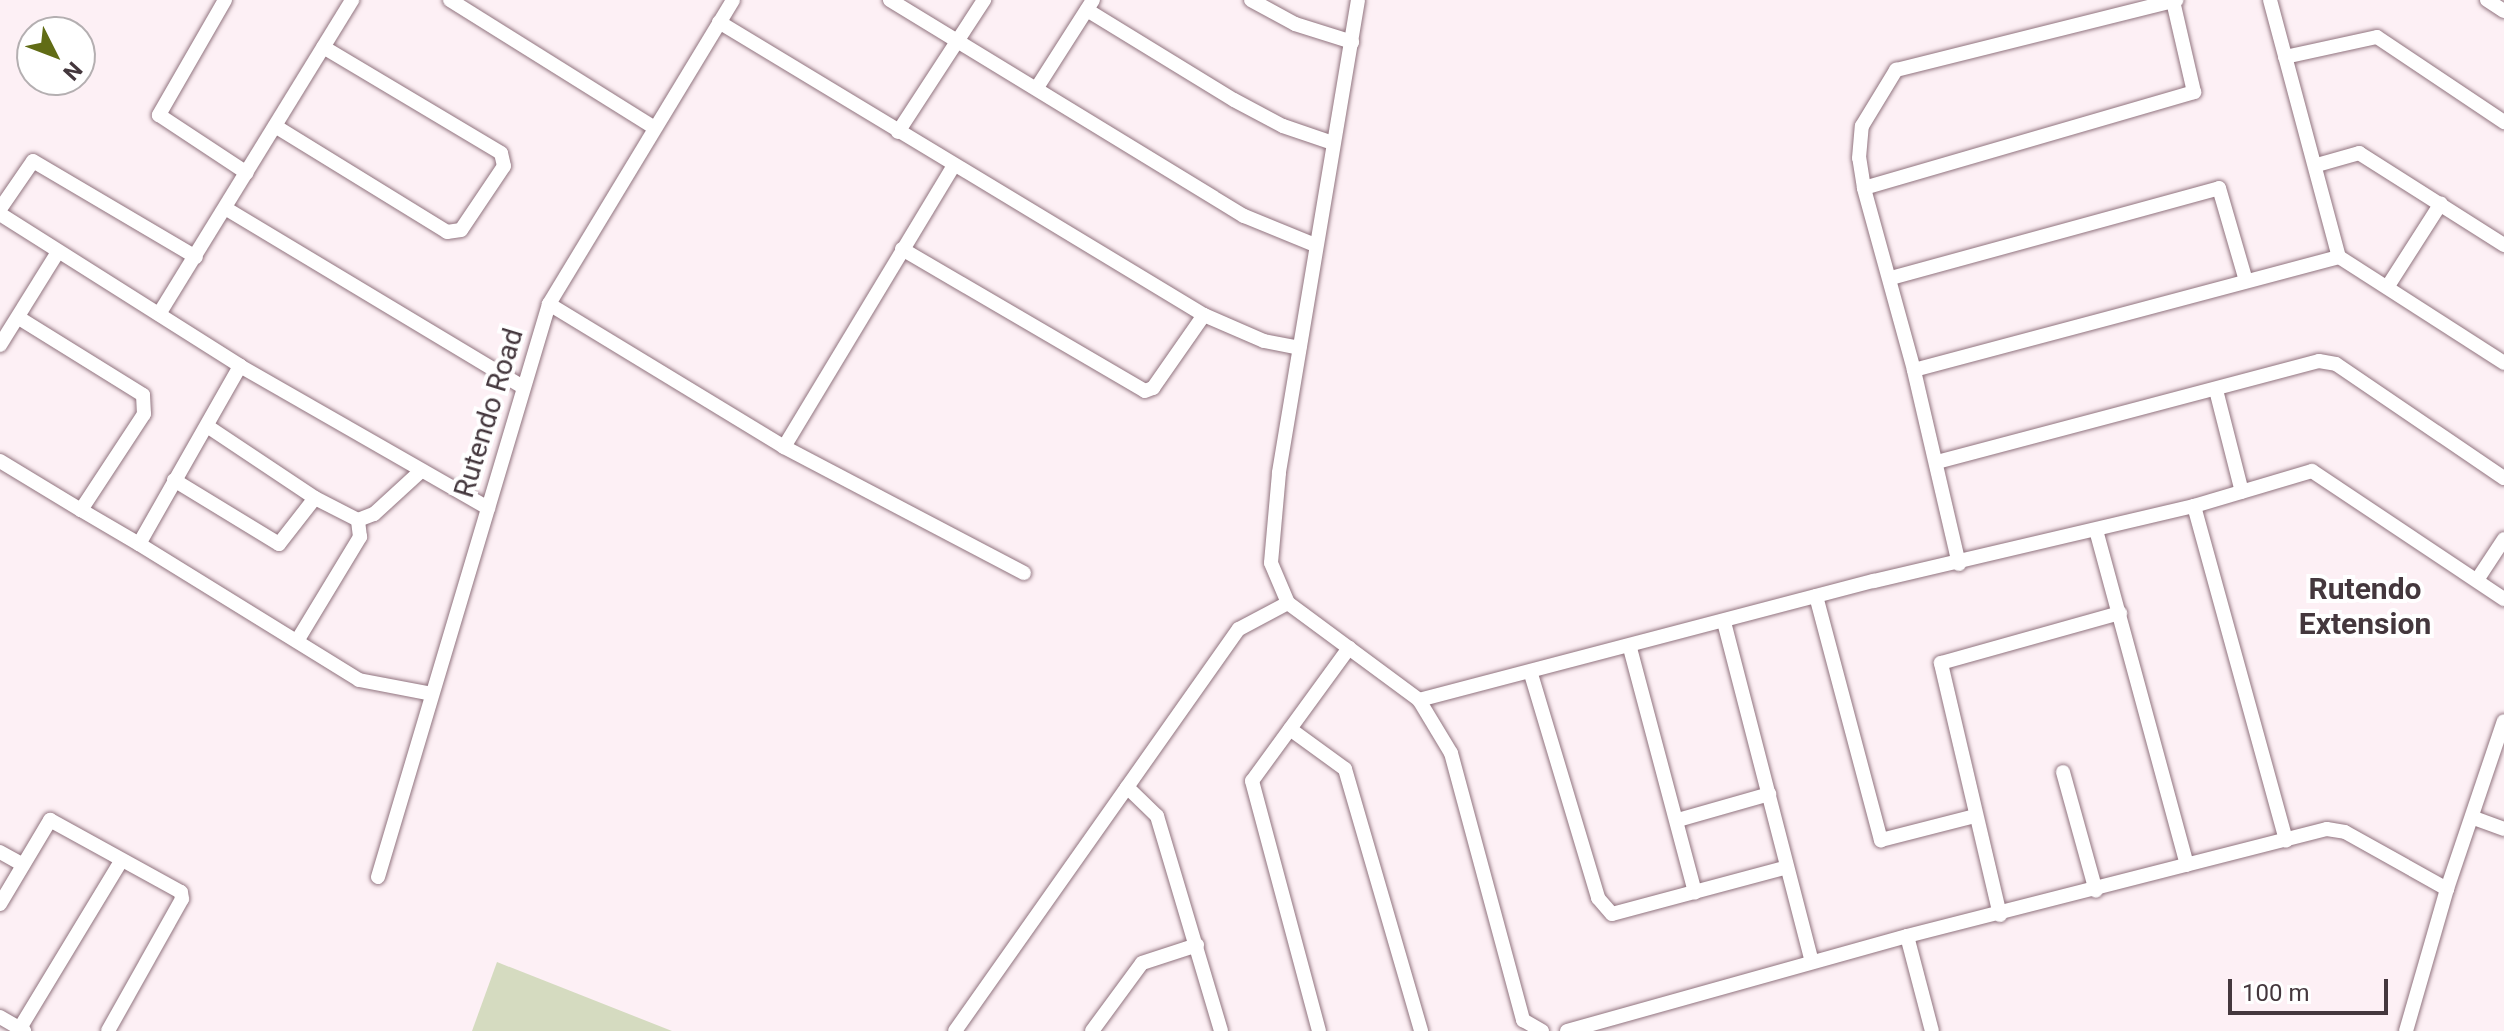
<!DOCTYPE html>
<html>
<head>
<meta charset="utf-8">
<style>
	body { margin:0 }
	#map { position:relative; width:2504px; height:1031px; overflow:hidden; background:#fdf0f5; font-family:Roboto,sans-serif }
	div>[style] { position:absolute }
	.green>* { inset:0; background:#d5dbc0 }
	.roads { filter:drop-shadow(0 0 2px #91747f) drop-shadow(0 0 2px #91747f) }
	.minor>* { height:14px; margin:-7px; padding:0 7px; transform-origin:7px; border-radius:7px; background:#fff }
	span { translate:-50% -50%; white-space:nowrap; text-align:center; line-height:1.15; -webkit-text-stroke:8px #fff; paint-order:stroke }
	.street-label { font-size:28px; color:#44373d }
	.neighbourhood-label { font-size:30px; color:#44373d; font-weight:700 }
	.north { position:absolute; left:16px; top:16px; width:80px; height:80px; box-sizing:border-box; background:#fff; border:2px solid #b4afb1; border-radius:50%; rotate:132deg; font-size:22px; font-weight:700; line-height:32px; text-align:center; color:#44373d }
	.north::after { content:''; display:block; margin:auto; width:28px; height:36px; background:#616c15; clip-path:polygon(50% 0,100% 100%,50% 72%,0 100%) }
	.scale { position:absolute; left:2228px; top:979px; width:160px; height:36px; box-sizing:border-box; border:4px solid #44373d; border-top:0; padding-left:10px; font-size:24px; line-height:28px; white-space:nowrap; color:#44373d; -webkit-text-stroke:6px #fff; paint-order:stroke }
</style>
</head>
<body>
<div id="map">
	<div class="green">
		<div style="clip-path:polygon(497px 962px,672px 1031px,472px 1031px)"></div>
	</div>
	<div class="roads">
		<div class="minor">
			<div style="left:225px;top:0;width:133px;rotate:119.9deg"></div>
			<div style="left:159px;top:115px;width:105px;rotate:33.4deg"></div>
			<div style="left:450px;top:0;width:239px;rotate:32deg"></div>
			<div style="left:890px;top:0;width:415px;rotate:31.4deg"></div>
			<div style="left:1244px;top:216px;width:77px;rotate:22.2deg"></div>
			<div style="left:1251px;top:0;width:50px;rotate:28.6deg"></div>
			<div style="left:1295px;top:24px;width:60px;rotate:17.5deg"></div>
			<div style="left:1358px;top:0;width:480px;rotate:99.5deg"></div>
			<div style="left:1279px;top:473px;width:90px;rotate:95.1deg"></div>
			<div style="left:1271px;top:563px;width:43px;rotate:67deg"></div>
			<div style="left:1288px;top:603px;width:163px;rotate:36.5deg"></div>
			<div style="left:1419px;top:700px;width:62px;rotate:58.9deg"></div>
			<div style="left:1451px;top:753px;width:277px;rotate:74.9deg"></div>
			<div style="left:1523px;top:1020px;width:22px;rotate:30deg"></div>
			<div style="left:2270px;top:0;width:266px;rotate:75deg"></div>
			<div style="left:2487px;top:0;width:20px;rotate:33deg"></div>
			<div style="left:1087px;top:10px;width:172px;rotate:31.5deg"></div>
			<div style="left:1234px;top:100px;width:55px;rotate:28deg"></div>
			<div style="left:1283px;top:126px;width:53px;rotate:18.8deg"></div>
			<div style="left:719px;top:22px;width:567px;rotate:31.14deg"></div>
			<div style="left:1204px;top:315px;width:65px;rotate:23.4deg"></div>
			<div style="left:1264px;top:341px;width:36px;rotate:11deg"></div>
			<div style="left:2285px;top:57px;width:94px;rotate:-12.3deg"></div>
			<div style="left:2377px;top:37px;width:153px;rotate:33.8deg"></div>
			<div style="left:1038px;top:86px;width:102px;rotate:-57.4deg"></div>
			<div style="left:275px;top:126px;width:202px;rotate:31.6deg"></div>
			<div style="left:447px;top:232px;width:14px;rotate:-8deg"></div>
			<div style="left:461px;top:230px;width:77px;rotate:-56.1deg"></div>
			<div style="left:504px;top:166px;width:13px;rotate:-103deg"></div>
			<div style="left:501px;top:153px;width:207px;rotate:-149.2deg"></div>
			<div style="left:898px;top:132px;width:158px;rotate:-56.9deg"></div>
			<div style="left:2317px;top:165px;width:44px;rotate:-15.9deg"></div>
			<div style="left:2359px;top:153px;width:172px;rotate:32.4deg"></div>
			<div style="left:1864px;top:188px;width:344px;rotate:-16.2deg"></div>
			<div style="left:2194px;top:92px;width:93px;rotate:-103deg"></div>
			<div style="left:225px;top:208px;width:348px;rotate:31deg"></div>
			<div style="left:0;top:209px;width:58px;rotate:-55.5deg"></div>
			<div style="left:33px;top:161px;width:189px;rotate:30.5deg"></div>
			<div style="left:0;top:214px;width:284px;rotate:32.3deg"></div>
			<div style="left:240px;top:366px;width:286px;rotate:29.8deg"></div>
			<div style="left:902px;top:249px;width:281px;rotate:30.3deg"></div>
			<div style="left:1145px;top:391px;width:9px;rotate:-21deg"></div>
			<div style="left:1153px;top:388px;width:89px;rotate:-55.1deg"></div>
			<div style="left:1891px;top:278px;width:340px;rotate:-15.3deg"></div>
			<div style="left:2219px;top:188px;width:97px;rotate:73.8deg"></div>
			<div style="left:2388px;top:286px;width:98px;rotate:-57.4deg"></div>
			<div style="left:549px;top:304px;width:275px;rotate:31.3deg"></div>
			<div style="left:784px;top:447px;width:271px;rotate:27.7deg"></div>
			<div style="left:159px;top:314px;width:369px;rotate:-58.4deg"></div>
			<div style="left:19px;top:318px;width:146px;rotate:31.8deg"></div>
			<div style="left:143px;top:395px;width:19px;rotate:87deg"></div>
			<div style="left:144px;top:414px;width:115px;rotate:123.3deg"></div>
			<div style="left:81px;top:510px;width:67px;rotate:30.4deg"></div>
			<div style="left:139px;top:544px;width:205px;rotate:-60.4deg"></div>
			<div style="left:0;top:345px;width:110px;rotate:-58.1deg"></div>
			<div style="left:1914px;top:370px;width:440px;rotate:-14.9deg"></div>
			<div style="left:2339px;top:257px;width:196px;rotate:32.7deg"></div>
			<div style="left:2216px;top:390px;width:105px;rotate:75.7deg"></div>
			<div style="left:207px;top:426px;width:130px;rotate:33.7deg"></div>
			<div style="left:784px;top:447px;width:327px;rotate:-58.9deg"></div>
			<div style="left:0;top:461px;width:95px;rotate:31.2deg"></div>
			<div style="left:1937px;top:462px;width:395px;rotate:-14.8deg"></div>
			<div style="left:2319px;top:361px;width:17px;rotate:10deg"></div>
			<div style="left:2336px;top:364px;width:203px;rotate:34.2deg"></div>
			<div style="left:174px;top:480px;width:123px;rotate:31.4deg"></div>
			<div style="left:279px;top:544px;width:58px;rotate:-52deg"></div>
			<div style="left:315px;top:498px;width:48px;rotate:27.1deg"></div>
			<div style="left:358px;top:520px;width:17px;rotate:-21deg"></div>
			<div style="left:374px;top:514px;width:64px;rotate:-42.5deg"></div>
			<div style="left:2194px;top:506px;width:347px;rotate:74.6deg"></div>
			<div style="left:2096px;top:530px;width:347px;rotate:74.8deg"></div>
			<div style="left:139px;top:544px;width:259px;rotate:31.7deg"></div>
			<div style="left:359px;top:680px;width:74px;rotate:10.9deg"></div>
			<div style="left:1959px;top:564px;width:199px;rotate:-103.1deg"></div>
			<div style="left:1914px;top:370px;width:189px;rotate:-105.4deg"></div>
			<div style="left:1864px;top:188px;width:30px;rotate:-99deg"></div>
			<div style="left:1859px;top:158px;width:32px;rotate:-85deg"></div>
			<div style="left:1862px;top:126px;width:66px;rotate:-58.7deg"></div>
			<div style="left:1896px;top:70px;width:289px;rotate:-14deg"></div>
			<div style="left:2477px;top:580px;width:49px;rotate:-56.6deg"></div>
			<div style="left:1816px;top:596px;width:253px;rotate:75.1deg"></div>
			<div style="left:1881px;top:840px;width:97px;rotate:-14.3deg"></div>
			<div style="left:1724px;top:622px;width:351px;rotate:75.5deg"></div>
			<div style="left:297px;top:641px;width:122px;rotate:-58.8deg"></div>
			<div style="left:360px;top:537px;width:17px;rotate:-97deg"></div>
			<div style="left:1630px;top:648px;width:253px;rotate:75.1deg"></div>
			<div style="left:1531px;top:674px;width:234px;rotate:73.3deg"></div>
			<div style="left:1598px;top:898px;width:21px;rotate:49deg"></div>
			<div style="left:1612px;top:914px;width:181px;rotate:-15deg"></div>
			<div style="left:1419px;top:700px;width:470px;rotate:-14.7deg"></div>
			<div style="left:1874px;top:581px;width:329px;rotate:-13.2deg"></div>
			<div style="left:2194px;top:506px;width:123px;rotate:-16.5deg"></div>
			<div style="left:2312px;top:471px;width:231px;rotate:33.7deg"></div>
			<div style="left:1290px;top:729px;width:68px;rotate:36deg"></div>
			<div style="left:1345px;top:769px;width:273px;rotate:73.8deg"></div>
			<div style="left:2063px;top:772px;width:123px;rotate:74.5deg"></div>
			<div style="left:1127px;top:787px;width:42px;rotate:44deg"></div>
			<div style="left:1157px;top:816px;width:224px;rotate:73.4deg"></div>
			<div style="left:2474px;top:818px;width:32px;rotate:20deg"></div>
			<div style="left:1678px;top:820px;width:95px;rotate:-15.9deg"></div>
			<div style="left:0;top:852px;width:26px;rotate:29deg"></div>
			<div style="left:378px;top:877px;width:598px;rotate:-73.38deg"></div>
			<div style="left:549px;top:304px;width:355px;rotate:-58.8deg"></div>
			<div style="left:0;top:904px;width:98px;rotate:-59.2deg"></div>
			<div style="left:50px;top:820px;width:149px;rotate:28.8deg"></div>
			<div style="left:181px;top:892px;width:7px;rotate:82deg"></div>
			<div style="left:182px;top:899px;width:151px;rotate:119.3deg"></div>
			<div style="left:2000px;top:915px;width:259px;rotate:-103.2deg"></div>
			<div style="left:1941px;top:663px;width:186px;rotate:-15.6deg"></div>
			<div style="left:1907px;top:936px;width:98px;rotate:75.3deg"></div>
			<div style="left:0;top:1017px;width:28px;rotate:30deg"></div>
			<div style="left:20px;top:1028px;width:195px;rotate:-58.8deg"></div>
			<div style="left:955px;top:1031px;width:492px;rotate:-54.8deg"></div>
			<div style="left:1239px;top:629px;width:55px;rotate:-28deg"></div>
			<div style="left:1092px;top:1031px;width:84px;rotate:-53.7deg"></div>
			<div style="left:1142px;top:963px;width:58px;rotate:-18.1deg"></div>
			<div style="left:1319px;top:1031px;width:259px;rotate:-105deg"></div>
			<div style="left:1252px;top:781px;width:165px;rotate:-53.9deg"></div>
			<div style="left:1567px;top:1031px;width:353px;rotate:-15.6deg"></div>
			<div style="left:1907px;top:936px;width:433px;rotate:-14.3deg"></div>
			<div style="left:2327px;top:829px;width:18px;rotate:9deg"></div>
			<div style="left:2345px;top:832px;width:117px;rotate:29.2deg"></div>
			<div style="left:2406px;top:1031px;width:148px;rotate:-73.9deg"></div>
			<div style="left:2447px;top:889px;width:177px;rotate:-71.3deg"></div>
		</div>
	</div>
	<div class="street-label">
		<span style="left:489px;top:413px;rotate:-73deg">Rutendo Road</span>
	</div>
	<div class="neighbourhood-label">
		<span style="left:2365px;top:606px">Rutendo<br>Extension</span>
	</div>
	<div class="north">N</div>
	<div class="scale">100 m</div>
</div>
</body>
</html>
